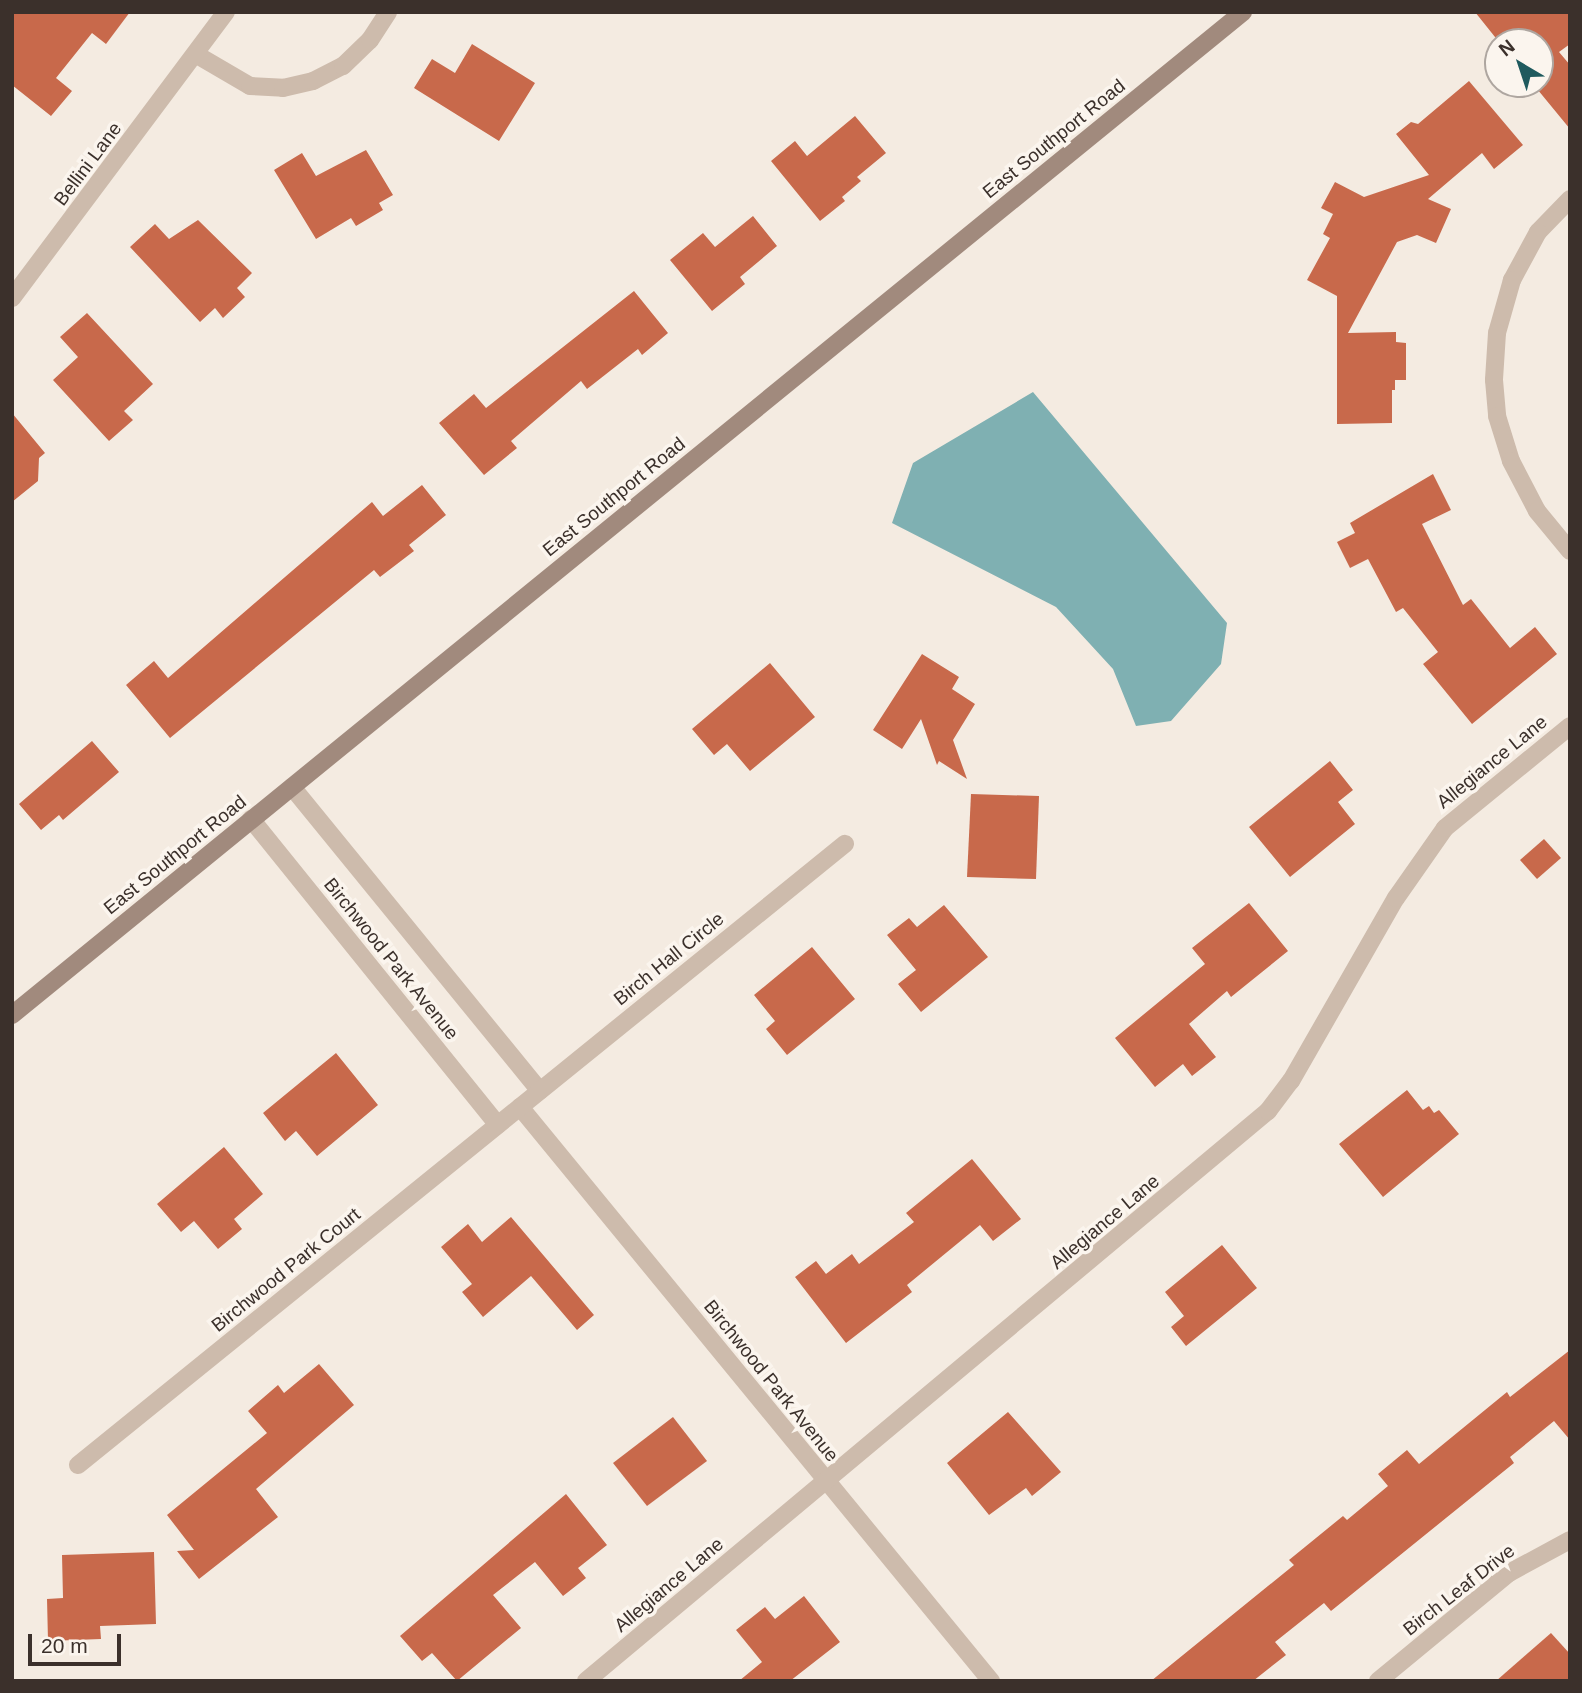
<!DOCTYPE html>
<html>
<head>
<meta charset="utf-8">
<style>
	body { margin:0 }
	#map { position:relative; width:1582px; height:1693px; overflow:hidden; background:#f4ebe1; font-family:Helvetica,sans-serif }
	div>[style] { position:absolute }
	.water>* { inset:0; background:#7fb0b2 }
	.building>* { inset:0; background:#c8694b }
	.street>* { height:18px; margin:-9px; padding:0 9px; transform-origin:9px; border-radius:9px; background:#cdbbac }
	.secondary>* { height:18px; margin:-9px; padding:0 9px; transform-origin:9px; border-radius:9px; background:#a18a7d }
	span { translate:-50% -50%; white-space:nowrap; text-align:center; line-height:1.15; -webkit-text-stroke:7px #fbf5ee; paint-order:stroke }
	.street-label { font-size:19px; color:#3b302b }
	.frame { position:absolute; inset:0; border:14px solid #3b302b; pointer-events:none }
	.north { position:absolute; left:1484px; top:28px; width:70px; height:70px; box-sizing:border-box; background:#fbf5ee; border:2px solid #aea6a0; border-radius:50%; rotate:321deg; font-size:19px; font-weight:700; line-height:28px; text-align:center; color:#3b302b }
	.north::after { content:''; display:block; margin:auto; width:24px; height:32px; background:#1f5a5e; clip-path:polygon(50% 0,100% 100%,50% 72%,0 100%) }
	.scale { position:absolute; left:28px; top:1634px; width:93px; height:32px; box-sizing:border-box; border:4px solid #3b302b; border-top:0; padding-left:9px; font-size:21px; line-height:24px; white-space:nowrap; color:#3b302b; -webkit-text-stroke:5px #fbf5ee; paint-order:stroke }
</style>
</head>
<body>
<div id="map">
	<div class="water">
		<div style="clip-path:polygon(1033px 392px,1227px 623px,1221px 664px,1171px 721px,1136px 726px,1113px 669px,1056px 607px,892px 523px,913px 463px)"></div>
	</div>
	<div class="building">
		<div style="clip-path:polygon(12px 12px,130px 12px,106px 44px,92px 33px,56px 78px,72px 91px,51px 116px,12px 85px)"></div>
		<div style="clip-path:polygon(1475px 12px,1570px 12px,1570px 44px,1559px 52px,1570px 65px,1570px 129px,1533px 84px,1540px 84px,1540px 42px,1499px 42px)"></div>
		<div style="clip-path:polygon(472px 44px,535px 83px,499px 141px,414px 88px,432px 59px,455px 73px)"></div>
		<div style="clip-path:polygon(1469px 81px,1523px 145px,1494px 169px,1482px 153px,1428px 199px,1451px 209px,1436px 243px,1417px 235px,1397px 242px,1348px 333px,1396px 332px,1396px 342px,1406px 343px,1406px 380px,1395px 380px,1395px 390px,1392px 390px,1392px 423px,1337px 424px,1337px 296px,1307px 280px,1330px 238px,1323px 234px,1333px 214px,1321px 208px,1335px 182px,1364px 197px,1429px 175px,1396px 134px,1411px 122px,1418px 124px)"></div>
		<div style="clip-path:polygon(855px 116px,886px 153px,857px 177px,861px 181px,842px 197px,845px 201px,820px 221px,771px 161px,795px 141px,807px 156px)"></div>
		<div style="clip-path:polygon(366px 150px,393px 195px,379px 203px,383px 210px,356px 226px,351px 218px,316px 239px,274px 170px,302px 153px,316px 176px)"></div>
		<div style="clip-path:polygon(753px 216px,777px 246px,740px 277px,745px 284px,712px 311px,670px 260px,703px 233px,715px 247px)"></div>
		<div style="clip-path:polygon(198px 220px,252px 273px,237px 288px,245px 297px,223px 318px,215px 308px,200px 322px,130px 247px,155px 224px,169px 239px)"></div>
		<div style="clip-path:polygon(634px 291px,668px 333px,642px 355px,638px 349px,587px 389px,581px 381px,511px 441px,517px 448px,484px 475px,439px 423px,474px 394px,486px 408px)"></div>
		<div style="clip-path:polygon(87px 313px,153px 384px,124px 411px,133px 420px,109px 441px,53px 380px,78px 357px,60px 337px)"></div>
		<div style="clip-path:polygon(12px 413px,45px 453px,39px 458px,38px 481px,12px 502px)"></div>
		<div style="clip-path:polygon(1433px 474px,1451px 510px,1422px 524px,1463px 605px,1471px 599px,1510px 648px,1535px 627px,1557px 654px,1472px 724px,1423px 664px,1438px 652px,1403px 608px,1396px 612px,1368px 559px,1350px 568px,1337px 542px,1355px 533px,1350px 523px)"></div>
		<div style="clip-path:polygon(422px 485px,446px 515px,409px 545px,414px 551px,380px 577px,374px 570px,170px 738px,126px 685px,154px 661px,168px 678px,372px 502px,383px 516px)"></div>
		<div style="clip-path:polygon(922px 654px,959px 677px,952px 689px,975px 704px,953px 740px,967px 779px,939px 761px,937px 765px,921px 719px,902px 749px,873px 730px)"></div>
		<div style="clip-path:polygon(770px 663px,815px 717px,750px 771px,727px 744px,714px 755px,692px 729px)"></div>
		<div style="clip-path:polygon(92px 741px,119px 772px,63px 820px,59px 815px,41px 830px,19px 804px)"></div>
		<div style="clip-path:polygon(1330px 761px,1353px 790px,1338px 802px,1355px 824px,1290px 877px,1249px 827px)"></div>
		<div style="clip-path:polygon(971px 794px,1039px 796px,1036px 879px,967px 877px)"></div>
		<div style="clip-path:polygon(1544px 839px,1561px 858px,1537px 879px,1520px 860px)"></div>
		<div style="clip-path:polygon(1249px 903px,1288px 951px,1231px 997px,1227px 991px,1189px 1024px,1216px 1057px,1192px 1076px,1183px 1064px,1155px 1087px,1115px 1038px,1205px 964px,1192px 948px)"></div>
		<div style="clip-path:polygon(944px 905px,988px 957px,921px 1012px,898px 984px,916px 970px,887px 935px,909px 918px,917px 927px)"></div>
		<div style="clip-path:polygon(812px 947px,855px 999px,787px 1055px,766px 1029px,775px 1021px,754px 995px)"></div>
		<div style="clip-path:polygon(336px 1053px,378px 1105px,317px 1156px,296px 1131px,285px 1141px,263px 1113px)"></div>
		<div style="clip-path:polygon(1407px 1090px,1423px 1110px,1429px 1106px,1434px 1113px,1439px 1110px,1459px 1134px,1383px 1197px,1339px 1144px)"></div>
		<div style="clip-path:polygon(224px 1147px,263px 1194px,234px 1219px,242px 1229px,218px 1249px,194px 1221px,181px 1232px,157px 1204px)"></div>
		<div style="clip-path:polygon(972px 1159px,1021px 1219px,993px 1241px,980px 1225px,907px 1285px,912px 1292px,846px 1343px,795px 1277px,816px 1261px,826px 1274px,852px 1254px,859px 1264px,914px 1222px,906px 1213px)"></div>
		<div style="clip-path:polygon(511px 1217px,594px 1315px,577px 1330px,531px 1276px,483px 1317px,462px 1292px,472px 1284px,441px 1247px,468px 1224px,482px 1242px)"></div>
		<div style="clip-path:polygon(1222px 1245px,1257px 1288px,1186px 1346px,1171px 1327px,1184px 1316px,1165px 1292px)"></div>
		<div style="clip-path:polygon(1570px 1350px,1570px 1440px,1554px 1421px,1510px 1457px,1514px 1463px,1331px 1611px,1324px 1603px,1275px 1642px,1286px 1655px,1253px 1681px,1151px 1681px,1294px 1565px,1289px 1560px,1343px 1516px,1347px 1520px,1388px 1486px,1378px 1474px,1407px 1450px,1419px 1464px,1507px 1392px,1510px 1397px)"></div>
		<div style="clip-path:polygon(319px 1364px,354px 1405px,256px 1489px,278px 1517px,199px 1579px,177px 1551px,194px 1550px,167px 1515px,267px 1433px,248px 1411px,278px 1385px,284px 1393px)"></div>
		<div style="clip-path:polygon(1008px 1412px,1061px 1472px,1032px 1496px,1026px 1488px,989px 1515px,947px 1463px)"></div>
		<div style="clip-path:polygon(673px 1417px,707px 1461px,647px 1506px,613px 1463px)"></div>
		<div style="clip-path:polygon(566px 1494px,607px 1545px,578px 1568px,586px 1578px,563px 1596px,535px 1562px,493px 1595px,521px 1628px,457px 1681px,432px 1653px,422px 1661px,400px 1636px)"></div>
		<div style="clip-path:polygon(154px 1552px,156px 1624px,100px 1626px,101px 1639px,48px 1641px,47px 1599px,63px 1598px,62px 1555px)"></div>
		<div style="clip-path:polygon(804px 1596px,840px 1642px,790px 1681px,739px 1681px,762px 1662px,736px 1630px,765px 1607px,775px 1619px)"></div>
		<div style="clip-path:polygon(1551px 1633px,1570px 1654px,1570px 1681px,1496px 1681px)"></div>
	</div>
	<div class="street">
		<div style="left:197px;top:55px;width:61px;rotate:30.3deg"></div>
		<div style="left:250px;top:86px;width:33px;rotate:3deg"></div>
		<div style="left:283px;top:88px;width:31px;rotate:-13deg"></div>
		<div style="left:313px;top:81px;width:34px;rotate:-27deg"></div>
		<div style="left:343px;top:66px;width:37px;rotate:-44deg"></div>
		<div style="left:370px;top:40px;width:33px;rotate:-57deg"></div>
		<div style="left:1570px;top:199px;width:46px;rotate:134.1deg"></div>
		<div style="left:1538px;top:232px;width:55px;rotate:118.4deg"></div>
		<div style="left:1512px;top:280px;width:55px;rotate:105.8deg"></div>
		<div style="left:1497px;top:333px;width:47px;rotate:93.7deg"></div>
		<div style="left:1494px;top:380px;width:36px;rotate:85deg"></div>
		<div style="left:1497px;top:416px;width:47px;rotate:72.7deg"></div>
		<div style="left:1511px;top:461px;width:56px;rotate:62.5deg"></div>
		<div style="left:1537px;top:511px;width:52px;rotate:50.5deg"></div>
		<div style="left:12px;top:298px;width:357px;rotate:-53.2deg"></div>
		<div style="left:292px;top:787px;width:392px;rotate:50.8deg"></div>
		<div style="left:251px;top:819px;width:393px;rotate:51.1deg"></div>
		<div style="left:520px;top:1107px;width:743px;rotate:50.63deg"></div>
		<div style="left:78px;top:1465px;width:987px;rotate:-39deg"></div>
		<div style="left:586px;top:1681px;width:889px;rotate:-39.89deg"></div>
		<div style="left:1268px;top:1111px;width:38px;rotate:-53deg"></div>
		<div style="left:1291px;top:1081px;width:211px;rotate:-60.2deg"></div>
		<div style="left:1396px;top:898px;width:85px;rotate:-55deg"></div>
		<div style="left:1445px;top:828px;width:161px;rotate:-39.2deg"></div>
		<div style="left:1378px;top:1681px;width:170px;rotate:-39.5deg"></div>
		<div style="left:1509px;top:1573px;width:69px;rotate:-28.4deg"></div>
	</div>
	<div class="secondary">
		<div style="left:12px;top:1015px;width:1588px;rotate:-39.17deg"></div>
	</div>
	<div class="street-label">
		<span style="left:1054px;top:139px;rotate:-39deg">East Southport Road</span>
		<span style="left:88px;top:164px;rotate:-53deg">Bellini Lane</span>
		<span style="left:614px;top:497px;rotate:-39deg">East Southport Road</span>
		<span style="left:1492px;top:762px;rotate:-39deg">Allegiance Lane</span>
		<span style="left:175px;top:855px;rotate:-39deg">East Southport Road</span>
		<span style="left:391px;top:959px;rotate:51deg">Birchwood Park Avenue</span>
		<span style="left:669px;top:959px;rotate:-39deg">Birch Hall Circle</span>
		<span style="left:1105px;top:1222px;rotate:-40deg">Allegiance Lane</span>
		<span style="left:286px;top:1270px;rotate:-39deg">Birchwood Park Court</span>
		<span style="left:771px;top:1381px;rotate:51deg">Birchwood Park Avenue</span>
		<span style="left:669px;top:1585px;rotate:-40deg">Allegiance Lane</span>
		<span style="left:1459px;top:1590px;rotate:-38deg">Birch Leaf Drive</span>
	</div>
	<div class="frame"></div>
	<div class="north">N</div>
	<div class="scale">20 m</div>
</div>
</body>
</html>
